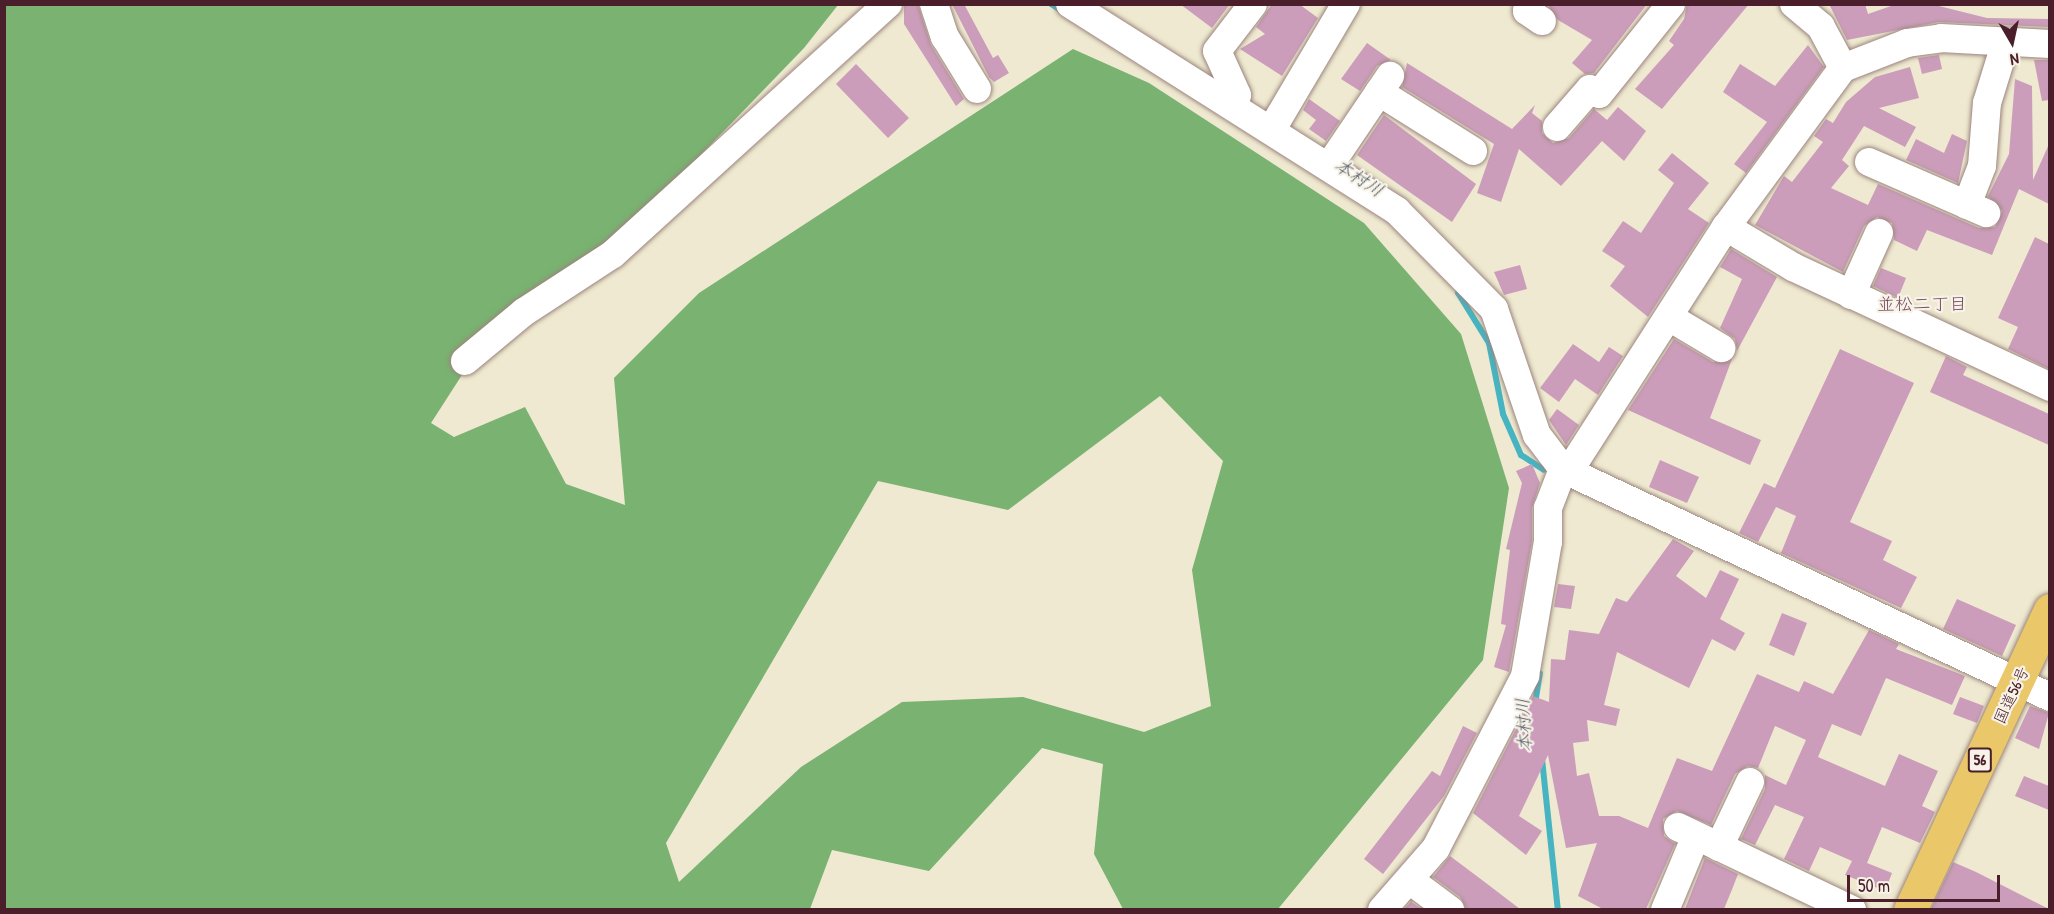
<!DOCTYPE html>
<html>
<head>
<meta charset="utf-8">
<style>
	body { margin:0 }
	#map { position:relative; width:2054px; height:914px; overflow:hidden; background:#eee9d0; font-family:"Patrick Hand","Klee One",sans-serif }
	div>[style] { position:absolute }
	.forest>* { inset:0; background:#79b271 }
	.stream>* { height:6px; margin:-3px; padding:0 3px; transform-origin:3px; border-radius:3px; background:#46b4c1 }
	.building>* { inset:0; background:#cb9dba }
	.roads { filter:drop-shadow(0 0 2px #9c847e) drop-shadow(0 0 2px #9c847e) }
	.minor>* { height:28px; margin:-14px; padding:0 14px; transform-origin:14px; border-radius:14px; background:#fff }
	.highway>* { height:33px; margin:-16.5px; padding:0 16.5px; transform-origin:16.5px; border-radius:16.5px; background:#eac769 }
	span { translate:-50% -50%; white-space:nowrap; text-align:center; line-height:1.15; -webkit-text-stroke:4.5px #f7f3e8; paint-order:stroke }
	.shield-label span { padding:2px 4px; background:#f7f3e8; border:2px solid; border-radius:4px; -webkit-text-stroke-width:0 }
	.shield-label { font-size:15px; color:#4a1f2b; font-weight:700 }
	.street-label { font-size:16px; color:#4a1f2b }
	.water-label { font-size:18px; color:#495360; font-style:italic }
	.neighbourhood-label { font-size:18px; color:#774b5d }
	.frame { position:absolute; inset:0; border:6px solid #4a1f2b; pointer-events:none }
	.north { position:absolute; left:1982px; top:12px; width:60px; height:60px; -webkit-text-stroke:4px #f7f3e8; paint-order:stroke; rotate:171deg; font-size:16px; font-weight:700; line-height:24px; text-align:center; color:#4a1f2b }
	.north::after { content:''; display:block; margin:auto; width:21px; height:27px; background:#4a1f2b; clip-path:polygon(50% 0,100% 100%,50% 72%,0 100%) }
	.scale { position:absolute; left:1847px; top:875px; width:153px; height:27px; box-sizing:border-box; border:3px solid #4a1f2b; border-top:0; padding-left:8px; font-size:18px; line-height:21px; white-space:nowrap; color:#4a1f2b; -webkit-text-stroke:4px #f7f3e8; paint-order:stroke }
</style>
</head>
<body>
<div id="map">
	<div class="forest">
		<div style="clip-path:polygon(evenodd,5px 5px,838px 5px,804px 48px,661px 196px,480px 347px,431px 423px,454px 437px,525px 407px,566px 484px,625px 505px,614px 378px,699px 293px,1073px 49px,1149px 83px,1364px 223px,1461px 334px,1509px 488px,1483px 660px,1278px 909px,1123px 909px,1094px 854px,1103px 764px,1042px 748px,929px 871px,832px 850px,810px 909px,5px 910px,5px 5px,1160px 396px,1223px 461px,1192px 570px,1211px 706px,1144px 732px,1023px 697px,902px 702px,801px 767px,679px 882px,666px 843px,878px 481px,1008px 510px,1160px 396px)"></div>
	</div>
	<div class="stream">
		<div style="left:1051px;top:4px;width:15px;rotate:32deg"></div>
		<div style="left:1458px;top:293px;width:59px;rotate:58.2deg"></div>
		<div style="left:1489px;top:343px;width:72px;rotate:78.8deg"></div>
		<div style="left:1503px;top:414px;width:45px;rotate:66.3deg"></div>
		<div style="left:1521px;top:455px;width:27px;rotate:33deg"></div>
		<div style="left:1535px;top:704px;width:31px;rotate:-81deg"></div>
		<div style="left:1542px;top:759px;width:152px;rotate:84deg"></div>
	</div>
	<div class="building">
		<div style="clip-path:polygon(904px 4px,918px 4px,931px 45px,964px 99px,956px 106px,904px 24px)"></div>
		<div style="clip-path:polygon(952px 4px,964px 4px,993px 58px,998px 55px,1009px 73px,994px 82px,989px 77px)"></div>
		<div style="clip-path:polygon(1180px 4px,1230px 4px,1212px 28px)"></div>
		<div style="clip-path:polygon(1272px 4px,1299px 4px,1318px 18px,1282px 76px,1240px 49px,1265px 34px,1256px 27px)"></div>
		<div style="clip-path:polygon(1547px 4px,1647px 4px,1594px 73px,1585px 74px,1572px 63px,1592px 40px,1558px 20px)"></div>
		<div style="clip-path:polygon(1687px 4px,1749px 4px,1662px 109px,1635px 89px,1674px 45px,1669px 41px,1684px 19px)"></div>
		<div style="clip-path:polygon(1829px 4px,1865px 4px,1868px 14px,1894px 5px,1935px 5px,1987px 18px,2049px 19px,2049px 27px,1939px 22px,1847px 40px)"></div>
		<div style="clip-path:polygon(1367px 43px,1391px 60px,1377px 66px,1360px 91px,1341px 79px)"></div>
		<div style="clip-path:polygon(1808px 45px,1824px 67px,1746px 173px,1734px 164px,1767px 122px,1723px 92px,1740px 64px,1775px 86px)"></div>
		<div style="clip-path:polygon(1939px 55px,1942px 69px,1922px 74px,1918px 58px)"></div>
		<div style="clip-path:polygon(2034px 60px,2049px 60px,2049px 100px,2042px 101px)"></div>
		<div style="clip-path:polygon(1407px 63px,1512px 129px,1535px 105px,1532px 113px,1542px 121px,1542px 133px,1553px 143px,1569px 138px,1594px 109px,1607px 120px,1618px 107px,1646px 131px,1624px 161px,1602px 141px,1561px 186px,1519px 149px,1501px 202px,1477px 193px,1494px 144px,1402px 87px)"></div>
		<div style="clip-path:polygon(856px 64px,909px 118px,888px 138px,836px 84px)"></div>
		<div style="clip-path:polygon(1910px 67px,1919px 98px,1879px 108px,1916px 127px,1905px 147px,1864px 126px,1842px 160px,1849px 166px,1831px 188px,1868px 205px,1878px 184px,1979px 228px,1995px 227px,2002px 211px,1988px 196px,2009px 154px,2015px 79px,2032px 86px,2033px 180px,2049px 144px,2049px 204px,2019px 189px,1992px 255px,1927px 230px,1917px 251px,1894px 240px,1892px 223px,1877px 217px,1864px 226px,1843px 272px,1755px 225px,1784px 176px,1792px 182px,1823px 142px,1814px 136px,1826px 119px,1833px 123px,1846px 102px,1875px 77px)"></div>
		<div style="clip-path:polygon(1309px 99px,1340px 121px,1326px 141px,1309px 129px,1316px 120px,1303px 110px)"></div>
		<div style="clip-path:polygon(1384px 115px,1476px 184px,1452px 222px,1357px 155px)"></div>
		<div style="clip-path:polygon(1952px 134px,1967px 141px,1958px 183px,1906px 160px,1916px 139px,1944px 153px)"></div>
		<div style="clip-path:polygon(1672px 153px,1709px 183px,1688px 209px,1709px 223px,1648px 317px,1610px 286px,1625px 266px,1602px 251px,1623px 221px,1641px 233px,1674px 183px,1658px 170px)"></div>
		<div style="clip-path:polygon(2035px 237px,2049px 244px,2049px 369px,2008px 349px,2018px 327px,1998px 318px)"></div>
		<div style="clip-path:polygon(1731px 249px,1777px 277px,1737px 351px,1735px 339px,1720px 328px,1742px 279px,1720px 267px)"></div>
		<div style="clip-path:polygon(1520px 265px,1527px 289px,1504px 295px,1494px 272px)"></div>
		<div style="clip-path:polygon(1881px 268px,1906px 278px,1898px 298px,1873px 286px)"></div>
		<div style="clip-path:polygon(1674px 339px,1713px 362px,1732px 359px,1710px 418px,1761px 440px,1750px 465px,1628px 410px)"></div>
		<div style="clip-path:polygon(1573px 344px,1599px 362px,1609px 347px,1623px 356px,1598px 395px,1575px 379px,1559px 402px,1540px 388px)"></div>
		<div style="clip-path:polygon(1840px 349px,1914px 383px,1850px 522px,1892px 541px,1883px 560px,1917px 577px,1901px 608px,1781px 553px,1796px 516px,1776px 507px,1758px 542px,1739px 533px,1764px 483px,1775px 488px)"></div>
		<div style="clip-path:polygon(1946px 356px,1967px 367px,1963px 375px,2049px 414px,2049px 445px,1930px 392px)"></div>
		<div style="clip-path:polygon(1557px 409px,1579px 425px,1566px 445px,1549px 420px)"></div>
		<div style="clip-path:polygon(1660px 460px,1699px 477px,1687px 503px,1649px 487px)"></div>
		<div style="clip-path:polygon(1532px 464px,1540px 483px,1532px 508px,1532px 541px,1509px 672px,1494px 667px,1506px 625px,1501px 624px,1510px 550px,1506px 549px,1522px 483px,1516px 471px)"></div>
		<div style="clip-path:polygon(1673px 539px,1694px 551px,1676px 576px,1706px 598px,1720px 570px,1739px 579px,1720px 619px,1745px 633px,1735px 651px,1712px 639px,1689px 688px,1617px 652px,1604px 705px,1620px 709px,1616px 726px,1587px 720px,1589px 741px,1573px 743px,1577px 776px,1589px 773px,1599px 816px,1619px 816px,1648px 828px,1677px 758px,1712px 771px,1757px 674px,1799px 692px,1804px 681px,1833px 694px,1869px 630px,1899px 644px,1896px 649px,1965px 676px,1952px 705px,1886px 678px,1861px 736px,1832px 724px,1818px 757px,1885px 786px,1899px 754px,1938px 771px,1922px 806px,1935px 812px,1920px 843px,1882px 827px,1867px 863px,1892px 873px,1885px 891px,1845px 875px,1852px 861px,1820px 847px,1809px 871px,1784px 859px,1804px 817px,1775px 805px,1755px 845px,1741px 839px,1765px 789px,1765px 775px,1786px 785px,1806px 740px,1775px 726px,1758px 768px,1748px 766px,1735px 774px,1711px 825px,1677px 811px,1663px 819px,1664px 836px,1675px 844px,1646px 909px,1603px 909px,1578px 896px,1597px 843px,1566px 848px,1548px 755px,1519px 816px,1542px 831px,1526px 855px,1473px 813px,1533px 696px,1549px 702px,1551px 659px,1565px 660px,1569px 630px,1599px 634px,1616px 598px,1627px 602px)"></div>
		<div style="clip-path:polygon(1558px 584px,1575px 586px,1571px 609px,1554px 607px)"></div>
		<div style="clip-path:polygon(1957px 599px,2016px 625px,2002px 656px,1943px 629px)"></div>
		<div style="clip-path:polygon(1782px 613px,1807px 623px,1794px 656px,1769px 645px)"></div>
		<div style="clip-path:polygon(1960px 697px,1984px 706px,1977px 723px,1953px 714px)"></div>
		<div style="clip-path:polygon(2030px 706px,2049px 713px,2039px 749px,2015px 738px)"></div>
		<div style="clip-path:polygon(1463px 726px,1477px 733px,1444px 796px,1383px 874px,1364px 859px,1432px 771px,1440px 776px)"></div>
		<div style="clip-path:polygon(2024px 776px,2049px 786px,2049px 810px,2015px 796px)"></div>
		<div style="clip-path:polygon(1450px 856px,1482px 880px,1520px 909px,1466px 909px,1460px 897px,1433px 877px)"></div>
		<div style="clip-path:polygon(1705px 858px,1738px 874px,1733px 887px,1724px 909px,1685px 909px)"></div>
		<div style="clip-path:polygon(1953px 862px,1976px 872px,2049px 909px,1931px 909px)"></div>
		<div style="clip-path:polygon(1411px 902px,1422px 909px,1404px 909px)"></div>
	</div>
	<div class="roads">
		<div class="minor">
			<div style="left:934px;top:4px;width:35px;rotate:72deg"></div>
			<div style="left:945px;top:37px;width:61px;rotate:58.4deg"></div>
			<div style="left:1070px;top:4px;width:387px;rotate:32.3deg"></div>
			<div style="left:1397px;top:211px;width:138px;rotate:45.3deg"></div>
			<div style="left:1494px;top:309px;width:133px;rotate:71.2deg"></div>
			<div style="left:1537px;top:435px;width:43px;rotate:52.6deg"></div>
			<div style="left:1531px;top:4px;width:8px;rotate:120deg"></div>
			<div style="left:1527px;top:11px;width:18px;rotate:34deg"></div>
			<div style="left:1794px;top:4px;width:35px;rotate:40deg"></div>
			<div style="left:1821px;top:27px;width:47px;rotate:61.8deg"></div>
			<div style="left:1379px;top:92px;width:111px;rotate:32.1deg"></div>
			<div style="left:1232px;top:104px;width:10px;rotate:-61deg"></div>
			<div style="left:1237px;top:95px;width:48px;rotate:-114.4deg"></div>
			<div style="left:1217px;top:51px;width:59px;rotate:-52.5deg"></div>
			<div style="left:1557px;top:127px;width:50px;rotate:-49deg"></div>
			<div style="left:1590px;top:89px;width:10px;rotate:29deg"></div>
			<div style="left:1599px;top:94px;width:115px;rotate:-51.3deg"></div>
			<div style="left:1272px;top:129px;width:145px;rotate:-59.4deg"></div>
			<div style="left:1869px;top:162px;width:128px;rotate:23.6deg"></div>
			<div style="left:1329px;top:166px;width:109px;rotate:-55.9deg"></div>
			<div style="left:1967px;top:205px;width:42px;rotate:-69deg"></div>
			<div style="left:1982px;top:166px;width:63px;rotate:-85.5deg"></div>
			<div style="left:1987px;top:103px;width:61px;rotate:-72.8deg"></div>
			<div style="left:1726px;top:227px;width:78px;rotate:30.8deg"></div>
			<div style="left:1793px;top:267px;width:284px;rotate:25deg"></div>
			<div style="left:1851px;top:295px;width:68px;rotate:-65.7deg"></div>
			<div style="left:1669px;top:317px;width:61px;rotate:30.8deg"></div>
			<div style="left:465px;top:361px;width:77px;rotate:-39.7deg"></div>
			<div style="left:524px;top:312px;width:106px;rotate:-33.1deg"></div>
			<div style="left:613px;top:254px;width:372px;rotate:-42.3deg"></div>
			<div style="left:1571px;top:468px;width:287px;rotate:-57.3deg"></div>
			<div style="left:1726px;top:227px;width:197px;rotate:-53.7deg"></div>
			<div style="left:1843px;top:68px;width:69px;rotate:-21.3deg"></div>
			<div style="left:1907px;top:43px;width:34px;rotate:-8deg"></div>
			<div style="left:1941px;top:38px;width:109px;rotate:3.2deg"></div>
			<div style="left:1563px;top:469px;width:538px;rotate:25.09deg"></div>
			<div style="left:1678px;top:827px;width:193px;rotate:25.5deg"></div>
			<div style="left:1719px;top:847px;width:72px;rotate:-64.5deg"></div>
			<div style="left:1411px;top:881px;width:49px;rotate:36.6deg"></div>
			<div style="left:1382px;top:910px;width:82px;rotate:-48.9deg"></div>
			<div style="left:1436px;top:848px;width:194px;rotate:-62.6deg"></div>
			<div style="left:1525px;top:676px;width:136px;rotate:-80.3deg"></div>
			<div style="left:1548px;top:542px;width:34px;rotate:-90deg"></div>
			<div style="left:1548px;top:508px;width:42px;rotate:-69deg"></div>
			<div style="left:1665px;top:910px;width:80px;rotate:-67.3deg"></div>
		</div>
		<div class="highway">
			<div style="left:1910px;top:910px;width:331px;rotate:-65deg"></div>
		</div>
	</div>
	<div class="shield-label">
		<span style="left:1980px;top:760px">56</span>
	</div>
	<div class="street-label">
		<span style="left:2011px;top:695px;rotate:-65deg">国道56号</span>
	</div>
	<div class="water-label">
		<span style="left:1359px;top:178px;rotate:33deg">本村川</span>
		<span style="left:1524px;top:725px;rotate:-93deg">本村川</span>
	</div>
	<div class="neighbourhood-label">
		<span style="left:1922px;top:304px">並松二丁目</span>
	</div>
	<div class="frame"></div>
	<div class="north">N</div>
	<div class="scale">50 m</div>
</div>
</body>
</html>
